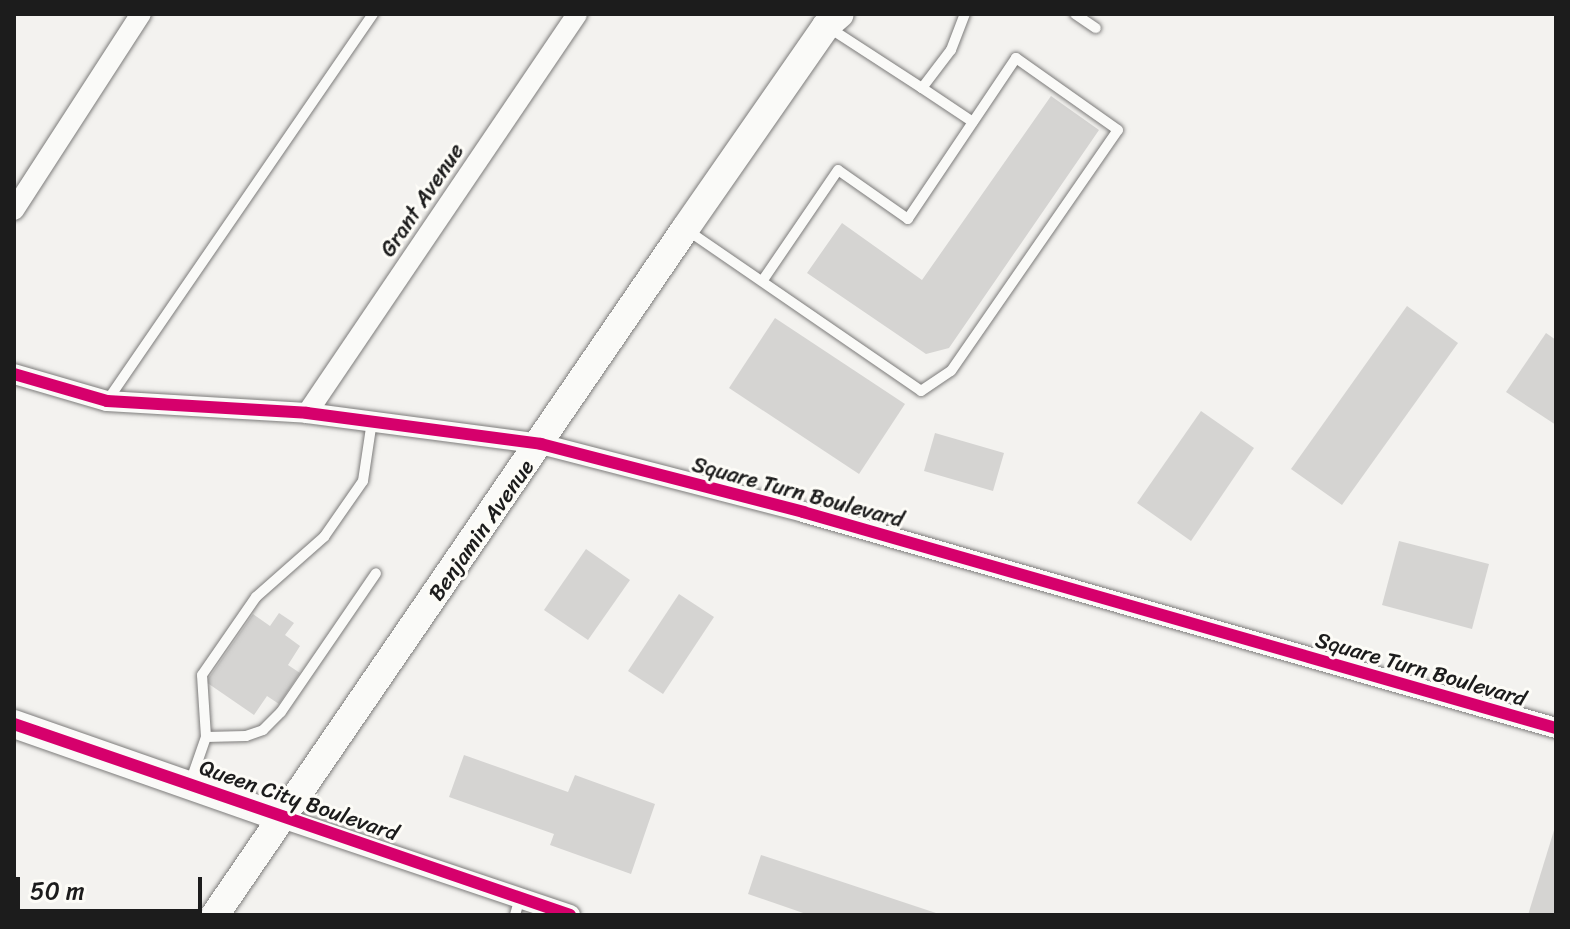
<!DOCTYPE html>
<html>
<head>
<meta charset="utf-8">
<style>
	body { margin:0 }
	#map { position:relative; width:1570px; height:929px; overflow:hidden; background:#f3f2ef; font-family:Sriracha,sans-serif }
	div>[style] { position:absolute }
	.building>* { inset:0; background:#d5d4d2 }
	.roads { filter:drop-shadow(0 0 2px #7d7c7b) drop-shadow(0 0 2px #7d7c7b) }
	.lane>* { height:10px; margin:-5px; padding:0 5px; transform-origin:5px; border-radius:5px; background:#fafaf8 }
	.street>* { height:20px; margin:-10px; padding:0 10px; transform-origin:10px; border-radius:10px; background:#fafaf8 }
	.secondary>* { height:28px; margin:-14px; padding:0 14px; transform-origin:14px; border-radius:14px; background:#fafaf8 }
	.cycleway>* { height:12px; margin:-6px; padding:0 6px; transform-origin:6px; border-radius:6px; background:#d6006c }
	span { translate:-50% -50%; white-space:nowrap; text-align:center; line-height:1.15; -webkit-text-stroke:6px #fdfcf7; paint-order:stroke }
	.street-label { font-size:22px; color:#1c1c1c }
	.frame { position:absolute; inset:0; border:16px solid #1c1c1c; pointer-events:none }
	.scale { position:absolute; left:16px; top:877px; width:186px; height:36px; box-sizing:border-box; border:4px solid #1c1c1c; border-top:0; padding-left:10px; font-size:24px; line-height:28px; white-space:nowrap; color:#1c1c1c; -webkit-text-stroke:6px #fdfcf7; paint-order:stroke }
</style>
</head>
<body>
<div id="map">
	<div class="building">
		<div style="clip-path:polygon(1051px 96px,1099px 130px,949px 348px,926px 354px,807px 273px,842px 223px,922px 280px)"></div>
		<div style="clip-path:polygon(1407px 306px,1458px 343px,1342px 505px,1291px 469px)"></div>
		<div style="clip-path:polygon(775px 318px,905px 404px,859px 474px,729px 388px)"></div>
		<div style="clip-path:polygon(1546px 333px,1556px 340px,1556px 425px,1506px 392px)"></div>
		<div style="clip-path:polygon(1201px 411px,1254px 448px,1191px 541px,1137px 503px)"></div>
		<div style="clip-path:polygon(935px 433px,1004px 453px,993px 491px,924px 471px)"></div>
		<div style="clip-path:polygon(1399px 541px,1489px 564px,1472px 629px,1382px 605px)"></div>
		<div style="clip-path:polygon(586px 549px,630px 580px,588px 640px,544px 610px)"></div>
		<div style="clip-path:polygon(679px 594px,714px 617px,663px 694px,628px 671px)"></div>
		<div style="clip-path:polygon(279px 613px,294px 623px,285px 635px,300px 646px,288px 665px,300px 673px,279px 704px,267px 696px,254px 715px,206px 682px,253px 614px,270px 626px)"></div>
		<div style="clip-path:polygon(464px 755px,568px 792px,575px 775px,655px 804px,631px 874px,550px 845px,554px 834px,449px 797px)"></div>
		<div style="clip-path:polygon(1555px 827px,1556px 915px,1528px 915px)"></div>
		<div style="clip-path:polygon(761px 855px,939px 914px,939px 915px,809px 915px,748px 894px)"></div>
	</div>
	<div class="roads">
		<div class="lane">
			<div style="left:1075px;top:14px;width:25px;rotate:34deg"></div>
			<div style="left:828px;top:27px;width:112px;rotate:33deg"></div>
			<div style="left:922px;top:88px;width:48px;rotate:-52.7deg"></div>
			<div style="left:951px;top:50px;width:39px;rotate:-69deg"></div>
			<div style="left:922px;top:88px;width:61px;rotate:33.7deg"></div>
			<div style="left:687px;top:230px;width:284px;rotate:34.5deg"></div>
			<div style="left:921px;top:391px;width:36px;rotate:-34deg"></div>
			<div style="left:951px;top:371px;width:293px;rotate:-55.3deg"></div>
			<div style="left:1118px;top:130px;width:125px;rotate:-144.8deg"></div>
			<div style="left:1016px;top:58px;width:194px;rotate:123.9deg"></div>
			<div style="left:908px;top:219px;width:85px;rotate:-145deg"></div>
			<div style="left:838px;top:170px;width:133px;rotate:124.3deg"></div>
			<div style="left:107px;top:401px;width:470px;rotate:-55.5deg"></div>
			<div style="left:206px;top:737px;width:40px;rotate:-1.4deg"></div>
			<div style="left:246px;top:736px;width:18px;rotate:-19deg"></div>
			<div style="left:263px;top:730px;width:25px;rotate:-45deg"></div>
			<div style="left:281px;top:712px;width:168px;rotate:-55.6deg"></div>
			<div style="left:190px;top:783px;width:49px;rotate:-70.8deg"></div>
			<div style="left:206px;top:737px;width:62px;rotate:-93.7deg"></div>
			<div style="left:202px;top:675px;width:95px;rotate:-55.3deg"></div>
			<div style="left:256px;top:597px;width:91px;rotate:-41.4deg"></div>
			<div style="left:324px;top:537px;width:68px;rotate:-55.1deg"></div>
			<div style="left:363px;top:481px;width:61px;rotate:-81.5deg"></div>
			<div style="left:515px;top:915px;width:18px;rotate:-74deg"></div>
		</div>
		<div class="street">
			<div style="left:14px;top:210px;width:234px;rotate:-57.1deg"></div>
			<div style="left:14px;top:374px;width:97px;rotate:16.2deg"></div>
			<div style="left:107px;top:401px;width:200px;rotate:3.4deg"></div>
			<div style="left:307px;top:413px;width:236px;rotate:7.5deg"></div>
			<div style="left:541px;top:444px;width:271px;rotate:14.5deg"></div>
			<div style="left:803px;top:512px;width:783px;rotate:16.01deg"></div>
			<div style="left:307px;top:413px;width:482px;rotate:-55.9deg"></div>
			<div style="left:282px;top:818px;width:304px;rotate:18.6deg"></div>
		</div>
		<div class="secondary">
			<div style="left:14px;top:724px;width:284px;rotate:19.3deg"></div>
			<div style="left:215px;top:915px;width:832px;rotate:-55.58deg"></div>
			<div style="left:685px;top:229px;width:247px;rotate:-55.2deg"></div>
			<div style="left:826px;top:26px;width:18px;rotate:-41deg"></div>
		</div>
	</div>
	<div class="cycleway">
		<div style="left:14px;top:374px;width:97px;rotate:16.2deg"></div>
		<div style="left:107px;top:401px;width:200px;rotate:3.4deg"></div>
		<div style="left:307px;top:413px;width:236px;rotate:7.5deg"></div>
		<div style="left:541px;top:444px;width:271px;rotate:14.5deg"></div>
		<div style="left:803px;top:512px;width:783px;rotate:16.01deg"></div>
		<div style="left:14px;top:724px;width:588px;rotate:18.96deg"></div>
	</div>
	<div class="street-label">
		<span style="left:422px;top:200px;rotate:-56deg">Grant Avenue</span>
		<span style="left:798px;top:492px;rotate:15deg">Square Turn Boulevard</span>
		<span style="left:481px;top:530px;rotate:-55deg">Benjamin Avenue</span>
		<span style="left:1421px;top:669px;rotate:16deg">Square Turn Boulevard</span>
		<span style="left:299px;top:800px;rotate:19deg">Queen City Boulevard</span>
	</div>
	<div class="frame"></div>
	<div class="scale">50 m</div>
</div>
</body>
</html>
